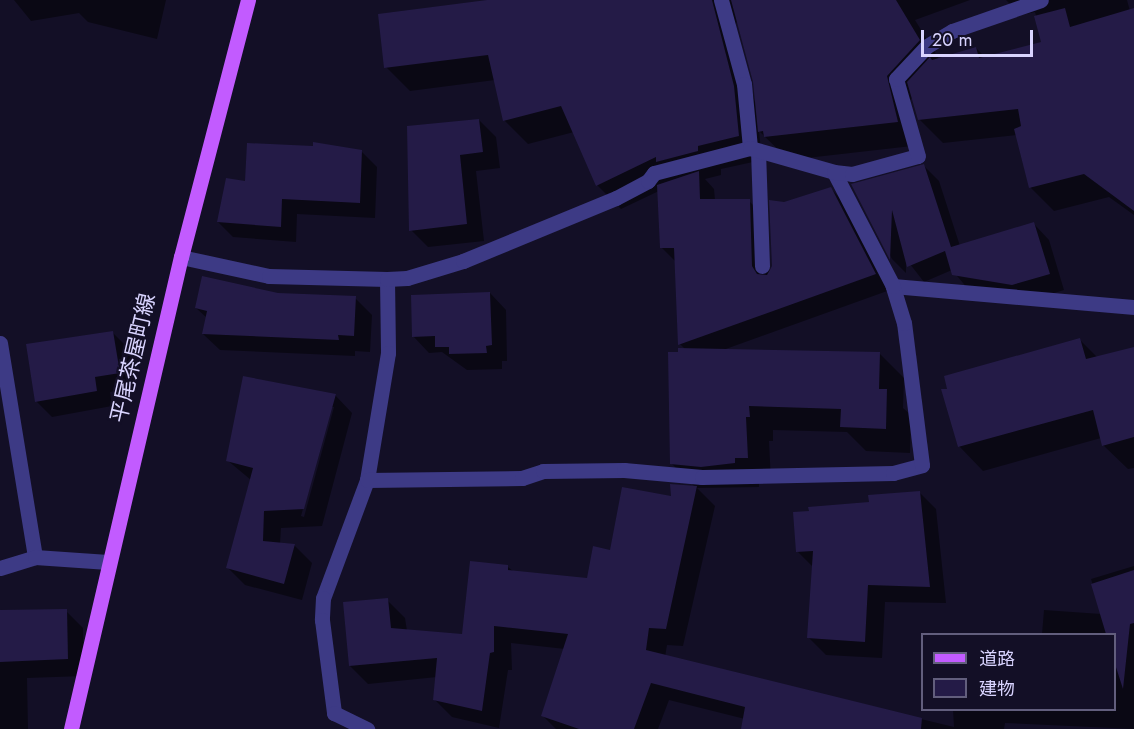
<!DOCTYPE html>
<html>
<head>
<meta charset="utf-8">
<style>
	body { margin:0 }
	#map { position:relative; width:1134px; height:729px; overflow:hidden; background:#130f26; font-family:Jost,"Noto Sans JP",sans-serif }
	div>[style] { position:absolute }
	.shadow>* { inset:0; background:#0007 }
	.building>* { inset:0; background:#241b47 }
	.minor>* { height:15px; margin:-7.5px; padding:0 7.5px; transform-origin:7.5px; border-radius:7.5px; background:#3d3a85 }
	.major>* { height:15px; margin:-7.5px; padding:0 7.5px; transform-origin:7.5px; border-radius:7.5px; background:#c25bff }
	span { translate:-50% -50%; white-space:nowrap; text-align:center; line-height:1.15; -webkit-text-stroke:4.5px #130f26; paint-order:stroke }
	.street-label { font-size:22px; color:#d9d4ff }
	.legend { position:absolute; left:921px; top:633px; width:195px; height:78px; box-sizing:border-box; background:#130f26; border:2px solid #625e7d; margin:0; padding:8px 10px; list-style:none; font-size:18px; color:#d9d4ff }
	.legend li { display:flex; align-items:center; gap:12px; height:30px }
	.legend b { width:30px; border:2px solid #625e7d }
	.scale { position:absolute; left:921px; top:30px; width:112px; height:27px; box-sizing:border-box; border:3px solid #d9d4ff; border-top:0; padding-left:8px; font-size:18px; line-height:21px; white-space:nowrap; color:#d9d4ff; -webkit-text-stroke:4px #130f26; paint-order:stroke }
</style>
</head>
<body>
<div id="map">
	<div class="shadow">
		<div style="clip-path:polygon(14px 0,166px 0,157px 39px,88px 22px,79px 13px,31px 21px)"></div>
		<div style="clip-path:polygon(evenodd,499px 0,970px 0,915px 20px,939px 59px,976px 48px,986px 58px,1043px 43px,1035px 12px,1021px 15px,1006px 0,1127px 0,1130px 11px,1134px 9px,1134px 215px,1109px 197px,1054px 211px,1031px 188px,1017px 135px,943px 143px,919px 119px,913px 97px,910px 100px,921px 145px,789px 160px,759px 131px,762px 160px,721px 169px,721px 175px,705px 179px,714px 189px,715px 200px,749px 201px,765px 217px,767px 273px,773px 266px,784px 204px,830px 188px,846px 204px,890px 290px,723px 350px,880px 354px,904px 378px,903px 408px,911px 415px,910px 453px,866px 451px,847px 432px,773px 430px,773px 441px,769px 441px,771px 481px,759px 482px,759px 487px,697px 488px,715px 506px,683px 646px,667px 645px,665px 657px,954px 727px,953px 710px,1114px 710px,1114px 634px,1042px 634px,1044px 610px,1101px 614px,1091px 579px,1134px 566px,1134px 729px,1005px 723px,1004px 729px,743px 729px,745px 719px,669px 700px,658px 729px,556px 729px,543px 716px,565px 649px,511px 643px,512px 670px,508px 670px,499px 728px,452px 717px,434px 699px,437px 677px,368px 684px,350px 666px,387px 600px,405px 618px,407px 631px,464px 636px,508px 567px,514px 572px,588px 580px,611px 552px,672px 498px,696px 488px,672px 464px,680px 353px,685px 349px,680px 344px,676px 262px,662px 248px,661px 190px,621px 209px,597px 185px,574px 132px,528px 144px,504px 120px,495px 80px,410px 91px,386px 67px,499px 0,738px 18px,755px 81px,755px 102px,735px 27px,738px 18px)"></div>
		<div style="clip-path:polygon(479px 120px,496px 137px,500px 168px,476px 171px,484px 241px,428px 247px,411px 230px)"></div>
		<div style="clip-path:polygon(361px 151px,377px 167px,375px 218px,297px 214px,296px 242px,233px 237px,218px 222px,246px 183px)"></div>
		<div style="clip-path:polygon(923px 165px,939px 181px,960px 246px,1034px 224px,1049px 240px,1064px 290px,1028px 301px,969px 290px,952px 270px,924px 282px,906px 259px,906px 273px,892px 259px,853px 185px)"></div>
		<div style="clip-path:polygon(490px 293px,506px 310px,507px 361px,502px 361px,502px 369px,467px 370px,442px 352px,429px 353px,413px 336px)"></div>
		<div style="clip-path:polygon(278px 295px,355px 298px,372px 315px,370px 352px,355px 351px,355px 356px,220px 350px,203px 334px,207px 318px,196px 308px)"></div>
		<div style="clip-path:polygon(113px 333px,129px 349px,135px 388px,110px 392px,112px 406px,52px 417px,36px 401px)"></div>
		<div style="clip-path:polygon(1080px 340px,1097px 357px,1134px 348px,1134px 468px,1128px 469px,1103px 445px,1101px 438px,983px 471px,959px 446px,949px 390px)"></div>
		<div style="clip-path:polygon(evenodd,335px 395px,352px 413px,322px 526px,281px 528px,280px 544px,294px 545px,312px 563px,302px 600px,245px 585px,228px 568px,251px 480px,227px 460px,335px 395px,331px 407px,334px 407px,304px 517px,301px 516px,331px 407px)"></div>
		<div style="clip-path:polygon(919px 492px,936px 509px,946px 603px,885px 602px,882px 658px,826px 655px,809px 638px,813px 567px,798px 552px,871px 503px)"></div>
		<div style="clip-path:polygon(0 611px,66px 611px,83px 628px,84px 676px,27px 678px,28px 729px,0 729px)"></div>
	</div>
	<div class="building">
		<div style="clip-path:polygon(487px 0,712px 0,734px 86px,739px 136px,698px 146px,698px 151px,656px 162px,656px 157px,596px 186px,561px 106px,503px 121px,488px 55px,384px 68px,378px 14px)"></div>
		<div style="clip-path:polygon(731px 0,896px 0,920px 40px,887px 76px,898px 122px,764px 137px,763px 131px,758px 132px,753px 82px)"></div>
		<div style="clip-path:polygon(1065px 8px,1070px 27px,1134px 8px,1134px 211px,1084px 174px,1029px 188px,1014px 129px,1021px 126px,1018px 109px,918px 120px,907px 82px,930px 57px,932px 60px,976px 47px,979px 58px,1041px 42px,1034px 16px)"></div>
		<div style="clip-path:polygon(479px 119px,483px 152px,460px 155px,467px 224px,409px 231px,407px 126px)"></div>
		<div style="clip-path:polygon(313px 142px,362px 150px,360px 203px,282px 199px,281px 227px,217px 222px,226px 178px,245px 181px,247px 143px,313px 146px)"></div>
		<div style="clip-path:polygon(924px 164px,951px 247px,1034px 222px,1050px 274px,1012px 285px,952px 275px,945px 251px,907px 267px,892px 210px,890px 260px,851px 184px)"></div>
		<div style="clip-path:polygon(699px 171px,700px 199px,750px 199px,752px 266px,757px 274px,767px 275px,772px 266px,769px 200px,784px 202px,831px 187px,876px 274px,678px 345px,674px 248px,660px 248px,657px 185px)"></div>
		<div style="clip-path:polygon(202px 276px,278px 293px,356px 296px,354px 336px,338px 335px,339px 340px,202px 334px,207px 311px,195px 308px)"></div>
		<div style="clip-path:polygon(490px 292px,492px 345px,486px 346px,487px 353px,449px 354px,449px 347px,435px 347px,435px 336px,412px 337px,411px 295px)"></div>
		<div style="clip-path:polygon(113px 331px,120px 373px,95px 377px,97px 391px,35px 402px,26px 344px)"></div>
		<div style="clip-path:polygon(1080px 338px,1086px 359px,1134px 347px,1134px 437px,1102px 446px,1093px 410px,958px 447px,941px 389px,947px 389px,944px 376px)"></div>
		<div style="clip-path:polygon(678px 348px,880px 352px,879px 389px,887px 389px,886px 429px,840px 427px,841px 409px,749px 406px,750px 417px,746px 417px,748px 458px,735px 458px,735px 463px,701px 467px,670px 464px,668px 352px,678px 352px)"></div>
		<div style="clip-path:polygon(243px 376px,336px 394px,304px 509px,264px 511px,263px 541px,295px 544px,284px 584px,226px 568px,253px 468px,226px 461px)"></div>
		<div style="clip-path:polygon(670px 484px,697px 486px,666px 629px,649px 628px,646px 650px,922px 718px,921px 729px,741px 729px,745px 707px,651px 683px,634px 729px,579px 729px,541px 716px,568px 634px,494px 626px,494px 652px,490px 653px,482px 711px,433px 700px,437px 658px,349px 666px,343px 602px,388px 598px,391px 628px,462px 634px,470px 561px,508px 565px,508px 570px,587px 578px,593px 546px,610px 550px,622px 487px,671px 496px)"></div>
		<div style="clip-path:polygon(920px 491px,930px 587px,868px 585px,865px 642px,807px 638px,813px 551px,796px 552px,793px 512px,809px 511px,808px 507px,869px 502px,868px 495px)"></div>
		<div style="clip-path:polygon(1134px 570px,1134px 623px,1130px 624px,1123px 689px,1114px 661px,1114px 634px,1106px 634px,1091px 584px)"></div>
		<div style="clip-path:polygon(67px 609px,68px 659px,0 662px,0 610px)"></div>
	</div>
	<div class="minor">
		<div style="left:721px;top:0;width:87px;rotate:74.7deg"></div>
		<div style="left:744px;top:84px;width:64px;rotate:84.6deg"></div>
		<div style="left:758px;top:151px;width:115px;rotate:88deg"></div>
		<div style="left:181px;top:257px;width:90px;rotate:12.2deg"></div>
		<div style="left:269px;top:276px;width:118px;rotate:1.5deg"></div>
		<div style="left:387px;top:279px;width:74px;rotate:89.2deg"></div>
		<div style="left:388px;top:353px;width:129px;rotate:99.4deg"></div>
		<div style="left:367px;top:480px;width:126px;rotate:110.4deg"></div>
		<div style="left:323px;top:598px;width:22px;rotate:93deg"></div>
		<div style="left:322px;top:620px;width:94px;rotate:82.6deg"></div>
		<div style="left:334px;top:713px;width:37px;rotate:26deg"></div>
		<div style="left:387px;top:279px;width:20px;rotate:-3deg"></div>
		<div style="left:407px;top:278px;width:59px;rotate:-16.9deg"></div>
		<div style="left:463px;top:261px;width:165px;rotate:-22.4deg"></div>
		<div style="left:616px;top:198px;width:36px;rotate:-28deg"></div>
		<div style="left:648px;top:181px;width:10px;rotate:-53deg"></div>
		<div style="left:654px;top:173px;width:99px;rotate:-14.6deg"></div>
		<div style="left:750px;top:148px;width:87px;rotate:15.9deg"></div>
		<div style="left:893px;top:286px;width:242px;rotate:5deg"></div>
		<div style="left:0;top:343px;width:217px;rotate:80.7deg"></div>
		<div style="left:367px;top:480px;width:155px;rotate:-0.7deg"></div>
		<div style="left:522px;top:478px;width:22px;rotate:-18deg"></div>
		<div style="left:543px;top:471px;width:81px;rotate:-0.7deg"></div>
		<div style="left:624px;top:470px;width:78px;rotate:5.1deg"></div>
		<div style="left:702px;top:477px;width:191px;rotate:-1.2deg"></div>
		<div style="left:893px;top:473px;width:30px;rotate:-15deg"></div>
		<div style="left:922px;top:465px;width:143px;rotate:-97.2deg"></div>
		<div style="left:904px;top:323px;width:39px;rotate:-107deg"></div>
		<div style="left:893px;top:286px;width:128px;rotate:-117.4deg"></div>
		<div style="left:834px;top:172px;width:18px;rotate:6deg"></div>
		<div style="left:852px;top:174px;width:68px;rotate:-15.3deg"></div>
		<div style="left:918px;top:156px;width:80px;rotate:-105.9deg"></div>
		<div style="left:896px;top:79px;width:45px;rotate:-46.8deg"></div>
		<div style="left:927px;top:46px;width:29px;rotate:-31deg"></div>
		<div style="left:952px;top:31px;width:94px;rotate:-19.2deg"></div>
		<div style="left:0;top:568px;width:37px;rotate:-17deg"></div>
		<div style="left:35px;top:557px;width:73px;rotate:3.9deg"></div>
	</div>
	<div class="major">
		<div style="left:71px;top:729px;width:485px;rotate:-76.9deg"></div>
		<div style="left:181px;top:257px;width:266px;rotate:-75.4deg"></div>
	</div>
	<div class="street-label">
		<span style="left:133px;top:358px;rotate:-77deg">平尾茶屋町線</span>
	</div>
	<ul class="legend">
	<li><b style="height:8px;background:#c25bff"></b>道路</li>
	<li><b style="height:16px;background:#241b47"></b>建物</li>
	</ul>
	<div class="scale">20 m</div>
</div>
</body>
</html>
